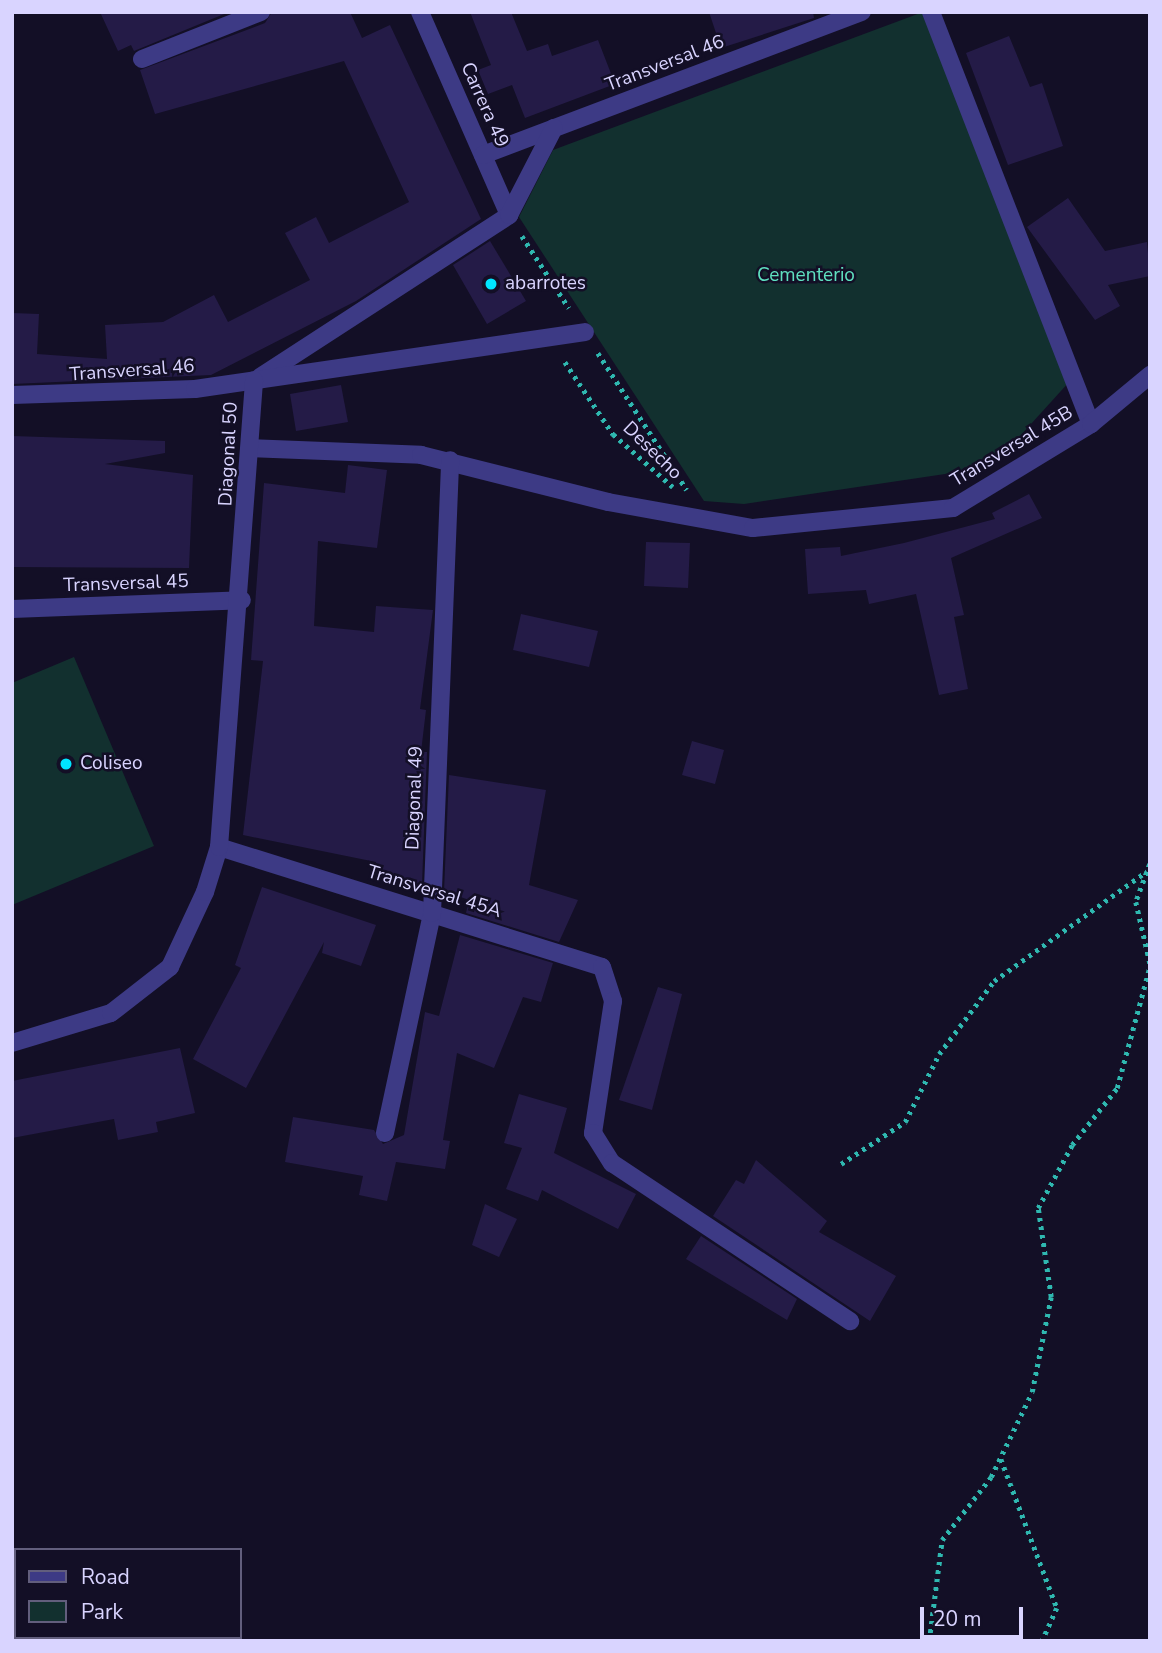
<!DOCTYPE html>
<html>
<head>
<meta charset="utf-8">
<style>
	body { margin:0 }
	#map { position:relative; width:1162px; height:1653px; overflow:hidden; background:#130f26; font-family:"Nunito Sans",sans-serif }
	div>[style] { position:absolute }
	.green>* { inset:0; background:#12302f }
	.building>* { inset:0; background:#241b47 }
	.path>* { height:4.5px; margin-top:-2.25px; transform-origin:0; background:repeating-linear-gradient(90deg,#2fb8b0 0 3.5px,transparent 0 8.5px) }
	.minor>* { height:18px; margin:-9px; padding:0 9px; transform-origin:9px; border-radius:9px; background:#3d3a85 }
	.dots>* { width:19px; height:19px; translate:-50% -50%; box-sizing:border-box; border:4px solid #130f26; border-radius:50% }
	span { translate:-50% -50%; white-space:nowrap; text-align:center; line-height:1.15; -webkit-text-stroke:5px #130f26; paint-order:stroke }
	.street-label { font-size:19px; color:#d9d4ff }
	.park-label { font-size:19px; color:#5fe0c0 }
	.poi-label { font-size:19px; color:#d9d4ff }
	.left { translate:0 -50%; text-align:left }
	.frame { position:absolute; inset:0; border:14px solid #d9d4ff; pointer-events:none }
	.legend { position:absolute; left:14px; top:1548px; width:228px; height:91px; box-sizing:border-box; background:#130f26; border:2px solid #625e7d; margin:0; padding:9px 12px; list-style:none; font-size:21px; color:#d9d4ff }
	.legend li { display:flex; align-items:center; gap:14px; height:35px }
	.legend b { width:35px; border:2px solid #625e7d }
	.scale { position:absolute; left:920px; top:1607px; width:103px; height:32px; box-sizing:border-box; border:4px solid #d9d4ff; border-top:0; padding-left:9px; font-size:21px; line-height:24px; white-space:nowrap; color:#d9d4ff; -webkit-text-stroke:5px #130f26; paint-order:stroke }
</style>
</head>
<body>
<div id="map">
	<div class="green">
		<div style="clip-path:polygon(923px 12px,1070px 381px,992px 467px,744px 504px,704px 501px,519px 217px,553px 150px)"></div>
		<div style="clip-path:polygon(74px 657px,154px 846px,12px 905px,12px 683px)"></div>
	</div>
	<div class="building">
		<div style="clip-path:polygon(100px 12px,229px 12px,134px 51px,131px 45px,118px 51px)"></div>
		<div style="clip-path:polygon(272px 12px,350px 12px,362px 38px,390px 25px,481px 219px,356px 301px,211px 375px,12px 384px,12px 313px,39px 314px,37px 354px,107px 359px,105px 325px,163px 322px,214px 295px,228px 322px,310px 280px,285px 233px,316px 217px,329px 243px,409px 202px,344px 61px,155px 114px,140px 70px,265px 23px)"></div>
		<div style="clip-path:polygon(470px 12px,511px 12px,527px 51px,548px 44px,552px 56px,598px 40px,615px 84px,525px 118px,512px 85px,488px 94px,478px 70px,491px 65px)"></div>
		<div style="clip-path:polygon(709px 12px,813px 12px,814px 18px,721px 48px)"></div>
		<div style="clip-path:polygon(1009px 36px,1030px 87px,1042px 83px,1063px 146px,1008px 165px,966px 53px)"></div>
		<div style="clip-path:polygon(1068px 198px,1105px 251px,1147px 242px,1150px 276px,1108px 285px,1120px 306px,1095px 320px,1027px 227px)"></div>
		<div style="clip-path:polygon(490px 241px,526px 301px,487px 324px,453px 265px)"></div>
		<div style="clip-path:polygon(341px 385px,348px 422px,296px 431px,290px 394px)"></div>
		<div style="clip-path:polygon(12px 436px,165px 441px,165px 453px,105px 464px,193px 475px,189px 568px,12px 567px)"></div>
		<div style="clip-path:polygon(348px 465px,387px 470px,377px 548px,318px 541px,314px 626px,374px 632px,376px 606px,433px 610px,420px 709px,426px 710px,421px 752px,427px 752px,422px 885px,373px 871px,376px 862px,243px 835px,263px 661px,251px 660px,264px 483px,345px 493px)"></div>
		<div style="clip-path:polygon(1029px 494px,1042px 518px,951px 558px,964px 615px,954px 617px,968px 689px,939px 695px,916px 594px,869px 604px,866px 590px,808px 594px,805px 549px,840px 547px,841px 556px,904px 543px,995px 519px,992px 513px)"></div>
		<div style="clip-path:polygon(646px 542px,690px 543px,688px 588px,644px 586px)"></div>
		<div style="clip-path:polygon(521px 614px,598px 631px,589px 667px,513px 650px)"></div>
		<div style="clip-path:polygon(692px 741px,724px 750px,715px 784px,682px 775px)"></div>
		<div style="clip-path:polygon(449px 775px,546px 790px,529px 885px,578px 900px,559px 942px,466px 913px,469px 900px,444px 891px)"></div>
		<div style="clip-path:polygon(262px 887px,376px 925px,361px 966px,322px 953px,324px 942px,246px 1088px,193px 1059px,241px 968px,235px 965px)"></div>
		<div style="clip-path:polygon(460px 935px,553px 963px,541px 1002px,523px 997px,494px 1068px,457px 1053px,443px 1140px,450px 1141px,445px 1169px,396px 1162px,387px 1201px,359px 1195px,363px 1176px,285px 1162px,293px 1117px,374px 1130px,383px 1144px,404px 1135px,425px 1012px,439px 1016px)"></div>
		<div style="clip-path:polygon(658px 987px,682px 994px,652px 1110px,619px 1100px)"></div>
		<div style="clip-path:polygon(180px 1048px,195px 1113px,156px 1122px,158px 1132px,118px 1140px,114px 1119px,12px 1138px,12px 1081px)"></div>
		<div style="clip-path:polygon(519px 1094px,567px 1108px,554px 1153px,636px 1194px,618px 1229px,542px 1190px,538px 1201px,506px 1189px,522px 1148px,504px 1143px)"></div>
		<div style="clip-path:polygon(756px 1160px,827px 1221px,819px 1232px,896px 1276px,870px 1321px,713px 1216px,736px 1180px,744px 1184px)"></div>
		<div style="clip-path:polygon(485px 1204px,517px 1219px,499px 1257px,472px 1245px)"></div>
		<div style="clip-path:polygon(701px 1236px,797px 1299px,787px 1320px,686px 1259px)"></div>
	</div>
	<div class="path">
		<div style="left:522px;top:236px;width:86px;rotate:56.9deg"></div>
		<div style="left:598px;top:353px;width:163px;rotate:57deg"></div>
		<div style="left:565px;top:362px;width:87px;rotate:56.3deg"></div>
		<div style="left:613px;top:434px;width:80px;rotate:41.5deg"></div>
		<div style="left:1150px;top:864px;width:40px;rotate:110.2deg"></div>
		<div style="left:1136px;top:902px;width:63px;rotate:77.1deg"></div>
		<div style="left:841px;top:1164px;width:77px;rotate:-33.3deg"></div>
		<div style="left:905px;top:1122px;width:76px;rotate:-63.4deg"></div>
		<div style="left:939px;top:1054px;width:91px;rotate:-53deg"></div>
		<div style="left:994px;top:981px;width:188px;rotate:-35.7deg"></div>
		<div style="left:1001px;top:1459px;width:159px;rotate:69.4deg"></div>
		<div style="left:1057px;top:1608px;width:36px;rotate:114deg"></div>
		<div style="left:929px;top:1641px;width:102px;rotate:-82.7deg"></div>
		<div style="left:942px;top:1540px;width:80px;rotate:-52.1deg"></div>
		<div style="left:991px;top:1477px;width:94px;rotate:-64.2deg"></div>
		<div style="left:1032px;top:1392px;width:97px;rotate:-78.7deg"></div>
		<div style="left:1051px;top:1297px;width:90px;rotate:-98.3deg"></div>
		<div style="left:1038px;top:1208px;width:72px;rotate:-61.6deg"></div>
		<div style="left:1072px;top:1145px;width:73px;rotate:-51.7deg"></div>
		<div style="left:1117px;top:1088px;width:126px;rotate:-74.9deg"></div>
	</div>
	<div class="minor">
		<div style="left:420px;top:12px;width:222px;rotate:66.3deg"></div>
		<div style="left:931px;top:12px;width:442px;rotate:68.8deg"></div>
		<div style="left:142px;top:59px;width:128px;rotate:-21.6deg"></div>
		<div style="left:483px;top:155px;width:405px;rotate:-20.7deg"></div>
		<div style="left:260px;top:377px;width:297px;rotate:-33deg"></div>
		<div style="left:509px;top:215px;width:98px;rotate:-62.7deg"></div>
		<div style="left:12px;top:395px;width:183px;rotate:-1.9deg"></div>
		<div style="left:195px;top:389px;width:394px;rotate:-8.3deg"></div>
		<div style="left:250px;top:448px;width:171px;rotate:2.3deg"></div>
		<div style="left:421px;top:455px;width:193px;rotate:14.1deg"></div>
		<div style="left:608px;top:502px;width:147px;rotate:10.2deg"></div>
		<div style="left:753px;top:528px;width:201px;rotate:-5.7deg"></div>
		<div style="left:953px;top:508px;width:162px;rotate:-31.3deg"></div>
		<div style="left:1091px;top:424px;width:77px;rotate:-39.7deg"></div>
		<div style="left:12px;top:609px;width:230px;rotate:-2.2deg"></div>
		<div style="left:219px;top:847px;width:401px;rotate:17.4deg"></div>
		<div style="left:602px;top:967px;width:36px;rotate:72deg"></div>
		<div style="left:613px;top:1001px;width:134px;rotate:98.6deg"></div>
		<div style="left:593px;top:1133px;width:36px;rotate:58deg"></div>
		<div style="left:612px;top:1163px;width:286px;rotate:33.6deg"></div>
		<div style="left:12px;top:1043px;width:103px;rotate:-16.9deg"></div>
		<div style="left:111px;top:1013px;width:75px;rotate:-37.9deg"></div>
		<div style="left:170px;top:967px;width:83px;rotate:-65deg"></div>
		<div style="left:205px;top:892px;width:47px;rotate:-72.7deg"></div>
		<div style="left:219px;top:847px;width:468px;rotate:-85.7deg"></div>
		<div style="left:385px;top:1133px;width:225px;rotate:-77.9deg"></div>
		<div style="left:432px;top:913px;width:453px;rotate:-87.7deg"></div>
	</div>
	<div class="dots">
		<div style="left:491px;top:284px;background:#00e5ff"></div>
		<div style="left:66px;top:764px;background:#00e5ff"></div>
	</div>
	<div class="street-label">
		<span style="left:665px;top:64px;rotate:-21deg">Transversal 46</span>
		<span style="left:484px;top:105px;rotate:66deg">Carrera 49</span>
		<span style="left:132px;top:371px;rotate:-4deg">Transversal 46</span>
		<span style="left:1012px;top:447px;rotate:-31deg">Transversal 45B</span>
		<span style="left:652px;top:451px;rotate:44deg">Desecho</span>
		<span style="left:229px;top:454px;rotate:-87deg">Diagonal 50</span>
		<span style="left:126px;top:584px;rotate:-2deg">Transversal 45</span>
		<span style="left:415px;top:798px;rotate:-88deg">Diagonal 49</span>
		<span style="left:434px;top:892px;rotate:17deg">Transversal 45A</span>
	</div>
	<div class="park-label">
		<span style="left:806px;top:276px">Cementerio</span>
	</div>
	<div class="poi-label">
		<span class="left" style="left:505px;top:284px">abarrotes</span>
		<span class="left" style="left:80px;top:764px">Coliseo</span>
	</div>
	<div class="frame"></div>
	<ul class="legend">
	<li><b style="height:9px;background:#3d3a85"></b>Road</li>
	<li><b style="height:19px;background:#12302f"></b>Park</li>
	</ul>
	<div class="scale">20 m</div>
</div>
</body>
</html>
